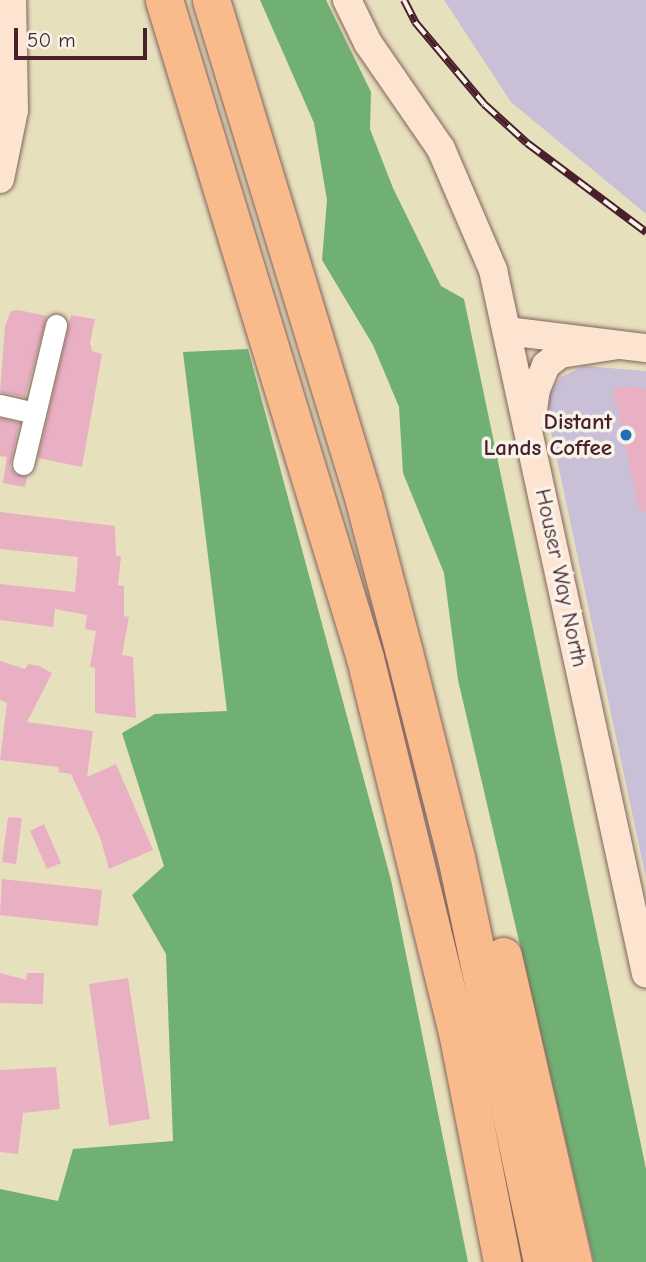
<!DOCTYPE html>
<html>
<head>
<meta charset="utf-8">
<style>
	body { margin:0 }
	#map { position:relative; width:646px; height:1262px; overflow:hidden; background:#e7e0bd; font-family:"Comic Neue",sans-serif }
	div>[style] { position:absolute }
	.industrial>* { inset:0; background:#c9bfd7 }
	.forest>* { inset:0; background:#70b073 }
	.building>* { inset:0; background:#e9afc3 }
	.roads { filter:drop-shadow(0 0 2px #81635e) drop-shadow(0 0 2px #81635e) }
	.street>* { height:21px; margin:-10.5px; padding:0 10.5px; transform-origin:10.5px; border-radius:10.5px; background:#fff }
	.secondary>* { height:28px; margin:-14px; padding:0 14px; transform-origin:14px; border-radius:14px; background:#fde4d1 }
	.highway>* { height:37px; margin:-18.5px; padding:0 18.5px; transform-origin:18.5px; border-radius:18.5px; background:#fabb8c }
	.rail>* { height:8px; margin-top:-4px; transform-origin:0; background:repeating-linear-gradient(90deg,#f7f3e8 0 16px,#4a1f2b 0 32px); box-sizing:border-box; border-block:2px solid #4a1f2b }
	.dots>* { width:19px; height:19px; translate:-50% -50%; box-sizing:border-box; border:4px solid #f7f3e8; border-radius:50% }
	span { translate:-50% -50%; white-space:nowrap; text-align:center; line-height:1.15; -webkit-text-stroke:7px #f7f3e8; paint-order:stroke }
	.poi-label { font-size:23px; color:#4a1f2b; font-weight:700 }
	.right { translate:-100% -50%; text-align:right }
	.street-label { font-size:23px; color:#4a1f2b }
	.scale { position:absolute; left:14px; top:28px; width:133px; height:32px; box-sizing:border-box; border:4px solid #4a1f2b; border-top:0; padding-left:9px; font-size:21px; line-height:24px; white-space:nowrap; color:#4a1f2b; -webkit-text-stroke:5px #f7f3e8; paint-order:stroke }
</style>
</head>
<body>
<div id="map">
	<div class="industrial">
		<div style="clip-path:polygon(444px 0,646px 0,646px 214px,511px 102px)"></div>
		<div style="clip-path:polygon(584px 366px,646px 371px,646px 878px,549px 422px,548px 397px,561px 377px)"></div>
	</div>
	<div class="forest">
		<div style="clip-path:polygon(260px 0,326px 0,371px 92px,370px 129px,393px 188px,441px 286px,464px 299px,646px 1169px,646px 1262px,594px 1262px,458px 680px,444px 573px,403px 473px,399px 407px,373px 345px,322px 260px,327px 200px,314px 123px)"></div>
		<div style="clip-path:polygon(248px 349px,391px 880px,468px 1262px,0 1262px,0 1189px,58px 1201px,73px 1149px,173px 1141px,166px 954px,132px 895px,164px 866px,122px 733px,155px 714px,227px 711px,183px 352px)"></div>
	</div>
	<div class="building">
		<div style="clip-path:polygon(18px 310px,47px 316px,25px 397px,0 392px,5px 326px,11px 311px)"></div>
		<div style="clip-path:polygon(71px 315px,95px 319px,90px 343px,92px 351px,102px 354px,82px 467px,38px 458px)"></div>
		<div style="clip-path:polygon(626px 386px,646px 389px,646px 511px,640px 512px,613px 389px)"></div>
		<div style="clip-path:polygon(0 418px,19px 423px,10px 467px,15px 474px,27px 476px,25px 487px,3px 483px,7px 457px,0 456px)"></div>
		<div style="clip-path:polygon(0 512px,115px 526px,116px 556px,121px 556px,118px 585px,124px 586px,124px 616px,129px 617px,122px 655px,133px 657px,136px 718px,95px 713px,95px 668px,90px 667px,96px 631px,85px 629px,87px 615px,55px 609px,53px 627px,0 620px,0 584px,75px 592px,78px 557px,0 549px)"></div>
		<div style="clip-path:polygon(0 661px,25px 669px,28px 664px,39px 666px,52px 673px,27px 722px,93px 731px,87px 777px,116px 764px,153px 850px,109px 869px,100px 837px,71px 774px,58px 772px,59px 767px,0 760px,7px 703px,0 700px)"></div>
		<div style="clip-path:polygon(8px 817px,22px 818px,16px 864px,2px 862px)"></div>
		<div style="clip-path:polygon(44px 824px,61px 863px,47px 869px,30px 831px)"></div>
		<div style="clip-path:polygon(2px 879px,102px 890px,98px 926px,0 915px)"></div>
		<div style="clip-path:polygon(0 973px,26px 980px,27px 973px,44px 973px,43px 1004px,0 1003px)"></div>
		<div style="clip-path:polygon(128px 978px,150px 1119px,109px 1126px,89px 984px)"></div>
		<div style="clip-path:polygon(56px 1067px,60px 1109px,23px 1113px,18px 1154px,0 1152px,0 1070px)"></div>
	</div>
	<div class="roads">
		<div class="street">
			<div style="left:0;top:405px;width:36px;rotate:13deg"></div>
			<div style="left:23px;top:464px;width:143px;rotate:-76.6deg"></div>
		</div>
		<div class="secondary">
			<div style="left:347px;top:0;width:48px;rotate:64deg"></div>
			<div style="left:368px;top:43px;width:129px;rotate:55.4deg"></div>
			<div style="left:441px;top:149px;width:132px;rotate:66.7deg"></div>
			<div style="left:493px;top:270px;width:720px;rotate:77.74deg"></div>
			<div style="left:0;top:179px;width:70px;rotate:-78.5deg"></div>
			<div style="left:14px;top:110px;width:110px;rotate:-91deg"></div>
			<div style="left:507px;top:331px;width:140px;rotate:7deg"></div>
			<div style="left:532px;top:417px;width:28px;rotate:-82deg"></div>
			<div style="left:536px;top:389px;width:26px;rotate:-67deg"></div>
			<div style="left:546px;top:365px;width:18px;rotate:-38deg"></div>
			<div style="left:560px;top:354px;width:59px;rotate:-8.8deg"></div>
		</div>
		<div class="highway">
			<div style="left:164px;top:0;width:688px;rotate:73.01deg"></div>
			<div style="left:365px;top:658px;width:385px;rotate:76.2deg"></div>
			<div style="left:457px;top:1032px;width:234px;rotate:78.9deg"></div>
			<div style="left:211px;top:0;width:520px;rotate:72.99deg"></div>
			<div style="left:363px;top:497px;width:160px;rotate:75.2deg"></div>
			<div style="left:404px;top:652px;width:211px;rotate:75.8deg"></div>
			<div style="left:456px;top:857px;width:414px;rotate:78deg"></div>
			<div style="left:503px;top:956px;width:314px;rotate:77.1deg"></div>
		</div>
	</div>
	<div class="rail">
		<div style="left:404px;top:0;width:25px;rotate:63deg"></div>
		<div style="left:415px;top:22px;width:107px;rotate:49.9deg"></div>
		<div style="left:484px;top:104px;width:58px;rotate:42.2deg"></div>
		<div style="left:527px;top:143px;width:149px;rotate:36.8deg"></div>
	</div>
	<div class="dots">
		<div style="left:626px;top:435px;background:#1f6fb2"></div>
	</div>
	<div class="poi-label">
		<span class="right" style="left:612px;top:435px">Distant<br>Lands Coffee</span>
	</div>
	<div class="street-label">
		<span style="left:561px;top:578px;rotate:78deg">Houser Way North</span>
	</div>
	<div class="scale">50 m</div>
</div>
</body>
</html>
